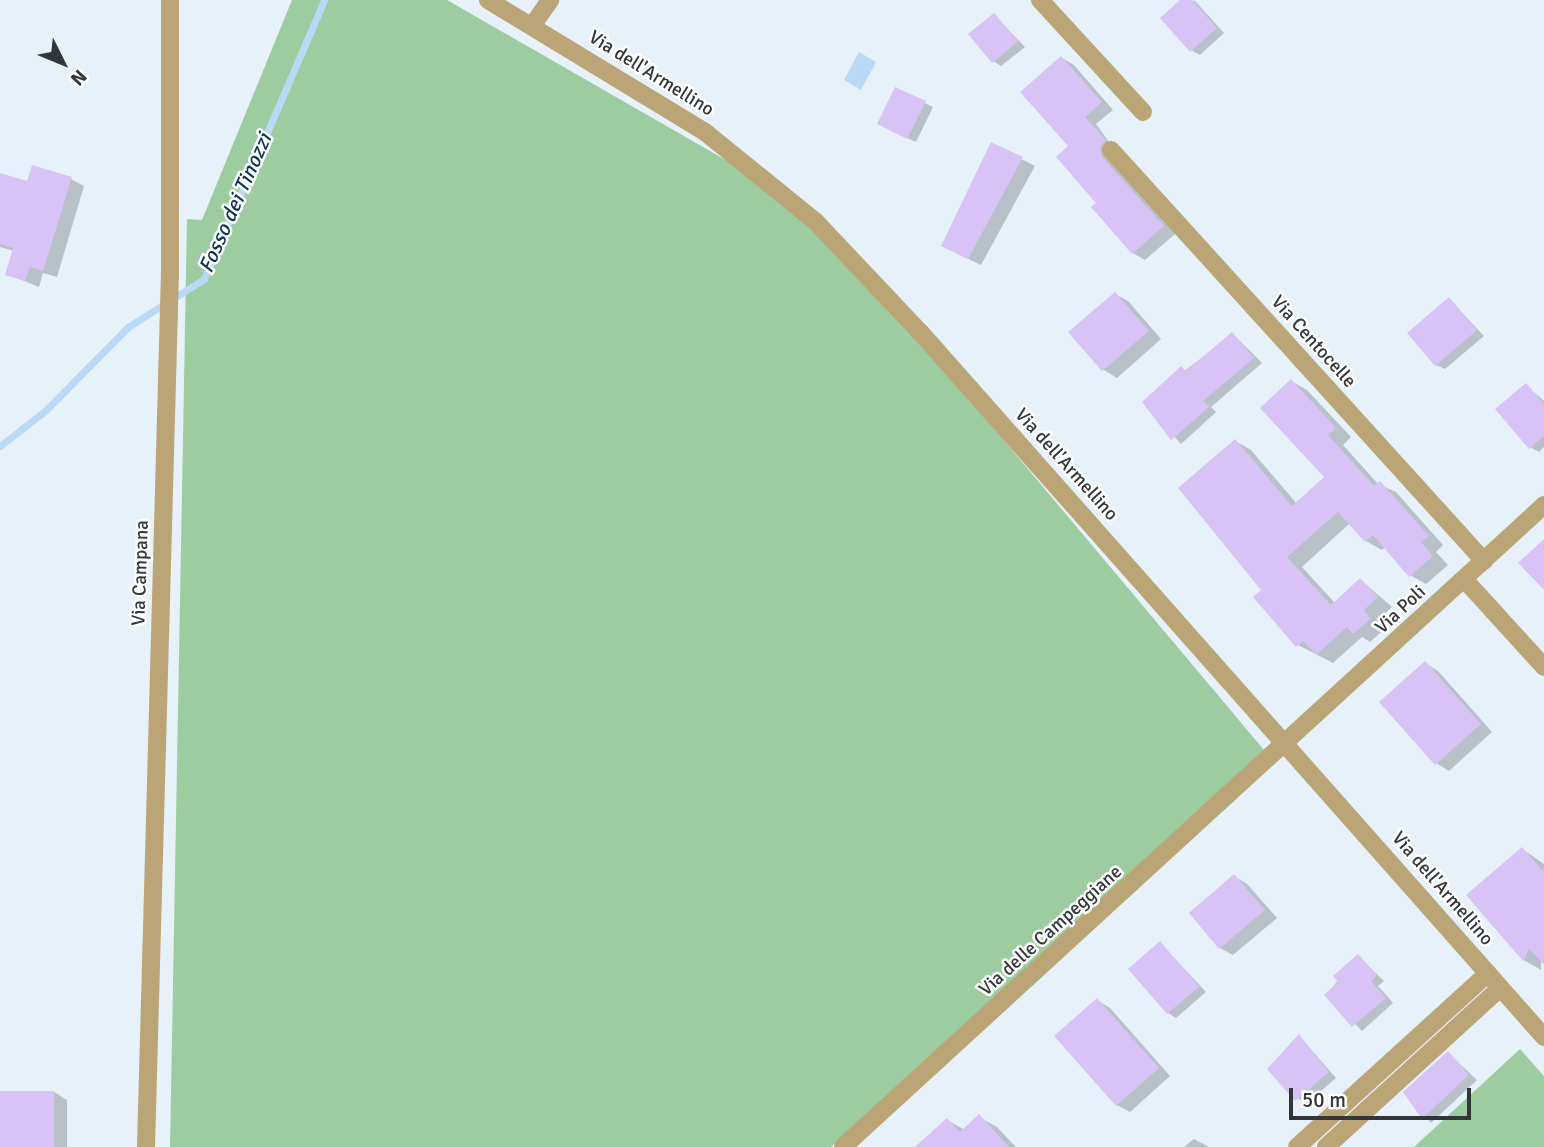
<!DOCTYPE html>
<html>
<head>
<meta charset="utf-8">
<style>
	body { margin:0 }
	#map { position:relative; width:1544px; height:1147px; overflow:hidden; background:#e6f1fa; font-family:Signika,sans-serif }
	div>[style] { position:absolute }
	.green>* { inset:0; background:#9dcca0 }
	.water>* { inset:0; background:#b9d9f7 }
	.shadow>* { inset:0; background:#0003 }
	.stream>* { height:7px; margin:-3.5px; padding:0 3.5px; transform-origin:3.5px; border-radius:3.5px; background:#b9d9f7 }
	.building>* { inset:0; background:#d8c3f6 }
	.minor>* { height:18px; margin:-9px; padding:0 9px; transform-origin:9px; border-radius:9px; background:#bba476 }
	.tertiary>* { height:18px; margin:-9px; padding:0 9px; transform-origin:9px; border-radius:9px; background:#bba476 }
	span { translate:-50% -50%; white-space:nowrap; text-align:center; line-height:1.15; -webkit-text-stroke:5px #fff; paint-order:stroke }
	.street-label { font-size:19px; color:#323639 }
	.water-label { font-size:21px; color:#0a3353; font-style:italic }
	.north { position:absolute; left:28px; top:28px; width:70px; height:70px; -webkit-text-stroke:5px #fff; paint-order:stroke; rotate:133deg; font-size:19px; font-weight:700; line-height:28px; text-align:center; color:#323639 }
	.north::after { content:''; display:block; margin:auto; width:24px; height:32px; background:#323639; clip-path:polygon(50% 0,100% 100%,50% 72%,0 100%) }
	.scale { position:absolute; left:1289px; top:1088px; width:182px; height:32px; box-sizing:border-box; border:4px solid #323639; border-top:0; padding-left:9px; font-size:21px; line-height:24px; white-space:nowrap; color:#323639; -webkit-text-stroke:5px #fff; paint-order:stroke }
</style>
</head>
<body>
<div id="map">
	<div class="green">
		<div style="clip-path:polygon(292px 0,447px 0,757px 178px,876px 288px,1264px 750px,831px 1147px,170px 1147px,187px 219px,202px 220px)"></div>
		<div style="clip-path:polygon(1520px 1049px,1544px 1076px,1544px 1147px,1414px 1147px)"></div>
	</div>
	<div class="water">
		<div style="clip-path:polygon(859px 52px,876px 62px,861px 90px,844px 80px)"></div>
	</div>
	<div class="shadow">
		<div style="clip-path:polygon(1183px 0,1195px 1px,1224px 33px,1200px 55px,1191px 50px)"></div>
		<div style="clip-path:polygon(994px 15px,1025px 47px,1001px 66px,993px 61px)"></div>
		<div style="clip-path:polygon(1062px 58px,1074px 65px,1113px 110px,1096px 124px,1175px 234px,1145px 260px,1133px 253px,1099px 203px,1070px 146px)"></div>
		<div style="clip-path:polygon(925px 103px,933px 107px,916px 142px,888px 129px)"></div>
		<div style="clip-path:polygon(992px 144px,1035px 166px,981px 265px,956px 253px)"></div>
		<div style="clip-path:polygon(0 175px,28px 183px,71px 179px,84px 186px,57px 277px,43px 273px,39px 287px,7px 274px,14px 251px,0 247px)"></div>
		<div style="clip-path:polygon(1115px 294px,1128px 301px,1161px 339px,1117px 378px,1104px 370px,1071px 332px)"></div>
		<div style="clip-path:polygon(1449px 299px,1484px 336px,1445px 369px,1436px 365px)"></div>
		<div style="clip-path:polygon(1233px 334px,1262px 363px,1211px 407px,1216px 412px,1181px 444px,1144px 402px)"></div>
		<div style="clip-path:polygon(1291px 381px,1307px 390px,1351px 437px,1343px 445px,1378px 484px,1396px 492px,1443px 545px,1436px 552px,1448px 565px,1426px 584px,1410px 575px,1385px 547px,1382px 550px,1366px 541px,1350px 523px,1302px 567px,1335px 603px,1361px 580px,1392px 607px,1378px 620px,1386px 628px,1370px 642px,1362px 637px,1333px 663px,1298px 645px,1264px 590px,1235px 441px,1251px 450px,1297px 504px,1327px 477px)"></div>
		<div style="clip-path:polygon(1526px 385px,1544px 401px,1544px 447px,1539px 452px,1530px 447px)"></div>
		<div style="clip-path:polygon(1425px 663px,1438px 671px,1492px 732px,1449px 771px,1436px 763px)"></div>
		<div style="clip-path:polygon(1522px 849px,1544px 864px,1541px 970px,1524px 960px,1469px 896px)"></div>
		<div style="clip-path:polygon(1234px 876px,1247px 884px,1277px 918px,1233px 955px,1220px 948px)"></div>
		<div style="clip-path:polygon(1160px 943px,1206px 992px,1176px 1018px,1168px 1013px)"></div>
		<div style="clip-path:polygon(1358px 956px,1384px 981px,1378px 986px,1393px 1003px,1362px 1031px,1326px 995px)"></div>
		<div style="clip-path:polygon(1097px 1000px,1110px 1008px,1170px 1076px,1130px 1112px,1117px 1105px)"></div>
		<div style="clip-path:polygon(1300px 1037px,1336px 1078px,1305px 1105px,1269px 1069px)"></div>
		<div style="clip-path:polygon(1448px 1053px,1477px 1080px,1431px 1123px,1404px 1093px)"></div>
		<div style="clip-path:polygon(0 1092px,54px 1092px,67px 1100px,67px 1147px,0 1147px)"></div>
		<div style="clip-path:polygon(979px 1117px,997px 1127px,1016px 1147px,918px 1147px,947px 1120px,965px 1130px)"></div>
		<div style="clip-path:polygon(1194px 1139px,1207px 1146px,1208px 1147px,1184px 1147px)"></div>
	</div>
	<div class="stream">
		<div style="left:0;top:446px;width:58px;rotate:-38deg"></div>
		<div style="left:46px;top:410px;width:117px;rotate:-45.3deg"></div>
		<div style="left:128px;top:327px;width:90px;rotate:-32.3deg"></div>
		<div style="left:204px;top:279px;width:304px;rotate:-66.7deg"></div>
	</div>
	<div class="building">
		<div style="clip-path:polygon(1180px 0,1192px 0,1217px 28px,1190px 52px,1160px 18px)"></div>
		<div style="clip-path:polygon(994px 13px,1018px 41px,992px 63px,968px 34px)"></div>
		<div style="clip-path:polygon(1061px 56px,1102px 102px,1085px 117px,1106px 140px,1100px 147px,1102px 157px,1164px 226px,1132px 254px,1091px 207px,1096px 203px,1056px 157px,1068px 146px,1020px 92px)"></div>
		<div style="clip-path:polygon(895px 87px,926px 101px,907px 139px,877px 124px)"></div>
		<div style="clip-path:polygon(991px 142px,1023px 157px,968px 259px,941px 246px)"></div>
		<div style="clip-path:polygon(32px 165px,72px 177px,43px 271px,30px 267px,25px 281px,5px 275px,13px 248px,0 244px,0 173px,27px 181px)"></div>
		<div style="clip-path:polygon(1115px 292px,1149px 331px,1102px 371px,1068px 332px)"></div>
		<div style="clip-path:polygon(1449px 297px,1477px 330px,1435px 366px,1407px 333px)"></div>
		<div style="clip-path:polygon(1232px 332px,1254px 358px,1203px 401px,1209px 407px,1171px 440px,1142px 402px,1181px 366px,1186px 371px)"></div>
		<div style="clip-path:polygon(1291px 379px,1336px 428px,1328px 435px,1374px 486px,1380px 481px,1429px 536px,1421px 542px,1433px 556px,1409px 577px,1373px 535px,1365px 542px,1338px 512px,1287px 557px,1331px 605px,1360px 578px,1378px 597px,1364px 610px,1371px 619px,1353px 634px,1347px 627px,1316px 655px,1303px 641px,1296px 647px,1253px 597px,1261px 590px,1178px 488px,1235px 439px,1292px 506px,1324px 477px,1260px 408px)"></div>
		<div style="clip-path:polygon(1526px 383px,1544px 404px,1544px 436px,1529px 449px,1495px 409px)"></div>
		<div style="clip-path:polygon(1544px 539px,1544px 590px,1518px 563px)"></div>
		<div style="clip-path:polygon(1425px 661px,1481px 724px,1435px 765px,1379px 702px)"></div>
		<div style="clip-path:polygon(1522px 847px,1544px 872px,1544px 964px,1529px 949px,1523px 961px,1466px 895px)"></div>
		<div style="clip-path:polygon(1234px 874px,1265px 910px,1219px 949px,1189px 913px)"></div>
		<div style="clip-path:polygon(1160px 941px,1199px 987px,1167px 1014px,1128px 969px)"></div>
		<div style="clip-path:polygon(1358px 954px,1377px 975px,1371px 981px,1386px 998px,1352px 1027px,1324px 995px,1338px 982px,1333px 976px)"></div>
		<div style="clip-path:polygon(1097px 998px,1159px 1068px,1116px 1106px,1054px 1036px)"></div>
		<div style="clip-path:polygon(1299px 1034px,1329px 1072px,1295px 1101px,1267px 1069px)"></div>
		<div style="clip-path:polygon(1448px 1051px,1469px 1075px,1422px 1119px,1403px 1092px)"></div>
		<div style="clip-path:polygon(0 1091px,54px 1091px,54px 1147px,0 1147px)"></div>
		<div style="clip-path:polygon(979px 1114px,1009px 1147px,915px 1147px,947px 1118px,960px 1132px)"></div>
	</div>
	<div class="minor">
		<div style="left:1040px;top:0;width:152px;rotate:47.4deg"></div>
		<div style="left:532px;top:26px;width:32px;rotate:-55deg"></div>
		<div style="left:1111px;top:150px;width:555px;rotate:47.77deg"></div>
		<div style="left:1464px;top:579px;width:119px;rotate:47.7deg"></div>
		<div style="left:146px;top:1147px;width:876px;rotate:-88.43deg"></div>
		<div style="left:170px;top:271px;width:271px;rotate:-90deg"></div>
		<div style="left:843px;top:1147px;width:951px;rotate:-42.48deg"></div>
		<div style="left:1297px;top:1147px;width:258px;rotate:-42.3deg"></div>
		<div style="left:1326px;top:1147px;width:236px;rotate:-42.4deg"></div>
	</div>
	<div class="tertiary">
		<div style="left:488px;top:0;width:254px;rotate:31.3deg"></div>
		<div style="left:705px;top:132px;width:141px;rotate:39deg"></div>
		<div style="left:815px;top:221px;width:154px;rotate:46.6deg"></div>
		<div style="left:921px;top:333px;width:940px;rotate:48.49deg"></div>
	</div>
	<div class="street-label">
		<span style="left:651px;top:74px;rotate:32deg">Via dell'Armellino</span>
		<span style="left:1313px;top:342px;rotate:48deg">Via Centocelle</span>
		<span style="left:1066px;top:465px;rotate:48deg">Via dell'Armellino</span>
		<span style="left:141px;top:573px;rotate:-88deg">Via Campana</span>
		<span style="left:1401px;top:610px;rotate:-43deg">Via Poli</span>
		<span style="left:1442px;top:889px;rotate:49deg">Via dell'Armellino</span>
		<span style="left:1051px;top:931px;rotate:-42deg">Via delle Campeggiane</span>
	</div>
	<div class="water-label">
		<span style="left:235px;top:203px;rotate:-66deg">Fosso dei Tinozzi</span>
	</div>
	<div class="north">N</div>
	<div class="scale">50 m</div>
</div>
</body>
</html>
